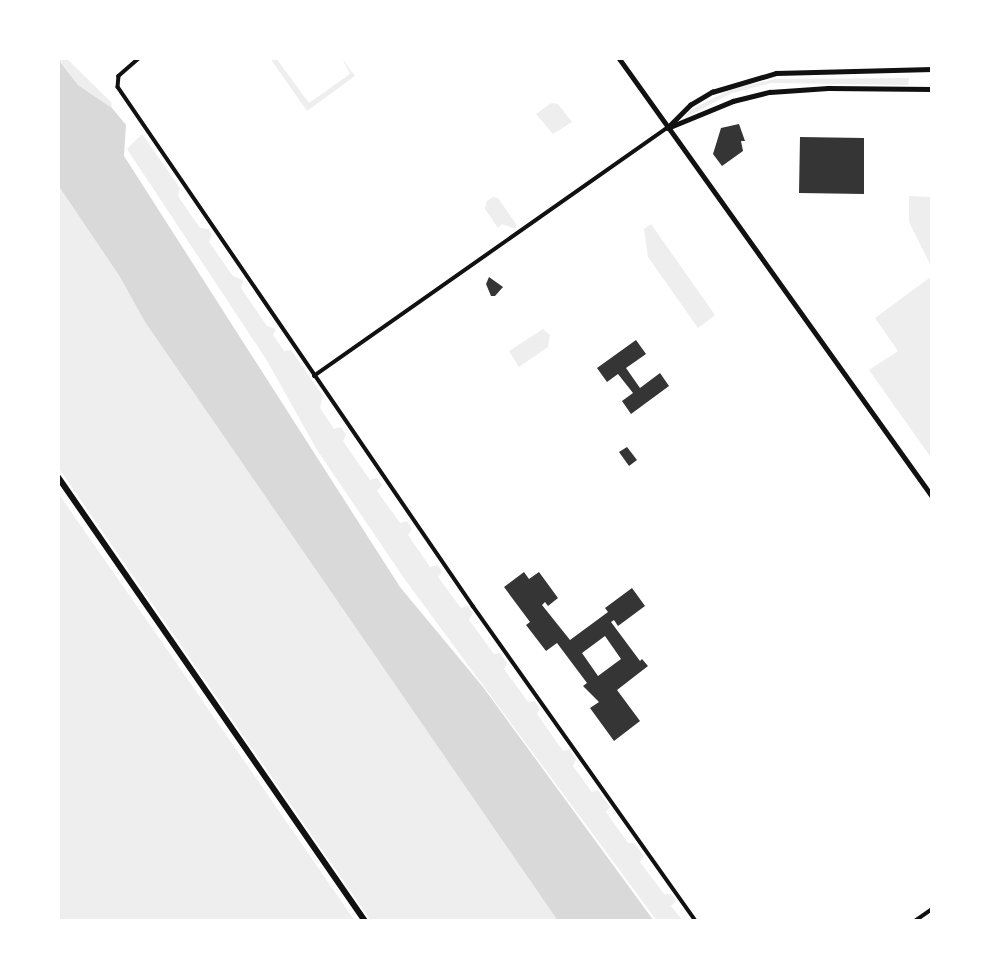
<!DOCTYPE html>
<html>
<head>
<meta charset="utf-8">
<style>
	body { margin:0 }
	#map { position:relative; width:990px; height:979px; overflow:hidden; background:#fff; font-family:Mulish,sans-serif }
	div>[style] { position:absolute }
	.green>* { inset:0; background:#eee }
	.water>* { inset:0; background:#d9d9d9 }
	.building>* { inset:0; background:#353535 }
	.minor>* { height:3.5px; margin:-1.75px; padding:0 1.75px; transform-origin:1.75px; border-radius:1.75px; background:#111 }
	.tertiary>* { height:4.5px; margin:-2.25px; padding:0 2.25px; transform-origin:2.25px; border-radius:2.25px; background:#111 }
	.primary>* { height:6px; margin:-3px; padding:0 3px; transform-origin:3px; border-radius:3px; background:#111 }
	span { translate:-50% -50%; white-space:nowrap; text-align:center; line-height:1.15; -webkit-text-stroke:5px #fff; paint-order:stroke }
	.frame { position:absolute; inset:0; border:60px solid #fff; pointer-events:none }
</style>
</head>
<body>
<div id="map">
	<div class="green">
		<div style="clip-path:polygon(58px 58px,66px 58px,111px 102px,112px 108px,78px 85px)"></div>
		<div style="clip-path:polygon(270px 58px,276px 58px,309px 103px,350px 74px,342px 58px,355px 76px,307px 111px)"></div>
		<div style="clip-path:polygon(909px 78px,908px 85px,772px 83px,732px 93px,685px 118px,689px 111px,731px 89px,775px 79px)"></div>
		<div style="clip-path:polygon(551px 103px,558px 104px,572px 122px,553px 134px,536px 114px)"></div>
		<div style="clip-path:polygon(142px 134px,180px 188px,178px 196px,200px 228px,208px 229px,212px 234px,209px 242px,233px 276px,243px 280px,241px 288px,267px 326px,276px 329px,273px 335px,284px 351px,291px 350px,323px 396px,320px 408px,334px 429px,341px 427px,346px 435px,343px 441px,370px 480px,377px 478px,382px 485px,377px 491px,400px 523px,407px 521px,412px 529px,408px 535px,430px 567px,438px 565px,442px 572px,438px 577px,461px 608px,468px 606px,473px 613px,469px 620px,494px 654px,500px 653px,507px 663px,504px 669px,528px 702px,535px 701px,540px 709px,537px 714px,563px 751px,570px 749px,576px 759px,573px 766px,592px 792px,598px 790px,610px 807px,606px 812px,628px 843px,634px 843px,644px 856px,640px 862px,664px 894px,671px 894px,676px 900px,671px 906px,683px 921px,657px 921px,406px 581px,317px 450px,266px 359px,127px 149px)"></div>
		<div style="clip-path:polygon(58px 185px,120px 277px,145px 322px,558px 921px,371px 921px,58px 467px)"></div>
		<div style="clip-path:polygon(909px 196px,932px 197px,932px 268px,909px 222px)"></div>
		<div style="clip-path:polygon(493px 197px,498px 198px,516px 224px,516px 229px,502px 224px,498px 228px,485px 209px,487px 201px)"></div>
		<div style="clip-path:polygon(651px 224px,715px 315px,698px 328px,648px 257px,644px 229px)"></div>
		<div style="clip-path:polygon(932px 276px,932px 459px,869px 370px,898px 351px,875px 318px)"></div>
		<div style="clip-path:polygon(543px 329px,550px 335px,548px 347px,519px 367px,509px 351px)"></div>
		<div style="clip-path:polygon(58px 493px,148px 622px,355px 921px,58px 921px)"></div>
	</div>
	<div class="water">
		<div style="clip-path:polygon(58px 59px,78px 85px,112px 108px,126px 125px,124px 156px,400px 587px,483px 687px,654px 921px,558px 921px,145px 322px,120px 277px,58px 185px)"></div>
	</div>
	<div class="building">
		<div style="clip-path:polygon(739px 124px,745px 141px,741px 141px,743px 151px,722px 166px,713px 154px,721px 128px)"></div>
		<div style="clip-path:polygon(800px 137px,864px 138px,864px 194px,799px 193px)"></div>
		<div style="clip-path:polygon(489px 277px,503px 287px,495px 296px,491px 296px,486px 284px)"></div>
		<div style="clip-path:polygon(636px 340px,646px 354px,626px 368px,640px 388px,660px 373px,669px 386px,631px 414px,622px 401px,633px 393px,618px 374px,607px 382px,597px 368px)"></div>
		<div style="clip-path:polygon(627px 447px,637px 460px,629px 466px,619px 452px)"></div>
		<div style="clip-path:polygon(evenodd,524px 572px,529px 579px,539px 572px,558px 598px,548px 606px,545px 602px,542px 605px,570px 640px,608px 612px,605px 608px,632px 588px,645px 606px,618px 626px,614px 620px,611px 622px,640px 661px,642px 659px,648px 666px,617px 690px,640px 721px,614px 741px,590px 708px,599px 702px,583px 686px,587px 683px,557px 643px,546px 651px,526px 625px,530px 622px,504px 587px,524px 572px,605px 636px,621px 659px,598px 676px,582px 653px,605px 636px)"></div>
	</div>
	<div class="minor">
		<div style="left:140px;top:58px;width:28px;rotate:139deg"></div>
		<div style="left:119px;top:76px;width:11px;rotate:95deg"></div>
		<div style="left:118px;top:87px;width:629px;rotate:55.63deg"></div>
		<div style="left:473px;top:606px;width:386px;rotate:54.7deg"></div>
		<div style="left:314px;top:376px;width:431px;rotate:-35.1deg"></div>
		<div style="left:915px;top:921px;width:21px;rotate:-35deg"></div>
	</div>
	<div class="tertiary">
		<div style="left:619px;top:58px;width:538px;rotate:54.45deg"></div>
		<div style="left:670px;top:127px;width:68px;rotate:-22.4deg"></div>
		<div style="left:733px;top:101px;width:38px;rotate:-14deg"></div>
		<div style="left:770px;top:92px;width:58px;rotate:-3.9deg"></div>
		<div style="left:828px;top:88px;width:104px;rotate:0.6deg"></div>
		<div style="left:667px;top:128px;width:33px;rotate:-45deg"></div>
		<div style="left:690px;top:105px;width:26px;rotate:-31deg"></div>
		<div style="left:712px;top:92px;width:67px;rotate:-16.5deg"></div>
		<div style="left:776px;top:73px;width:156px;rotate:-1.5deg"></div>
	</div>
	<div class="primary">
		<div style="left:58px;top:477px;width:540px;rotate:55.34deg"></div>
	</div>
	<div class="frame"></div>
</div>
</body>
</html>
